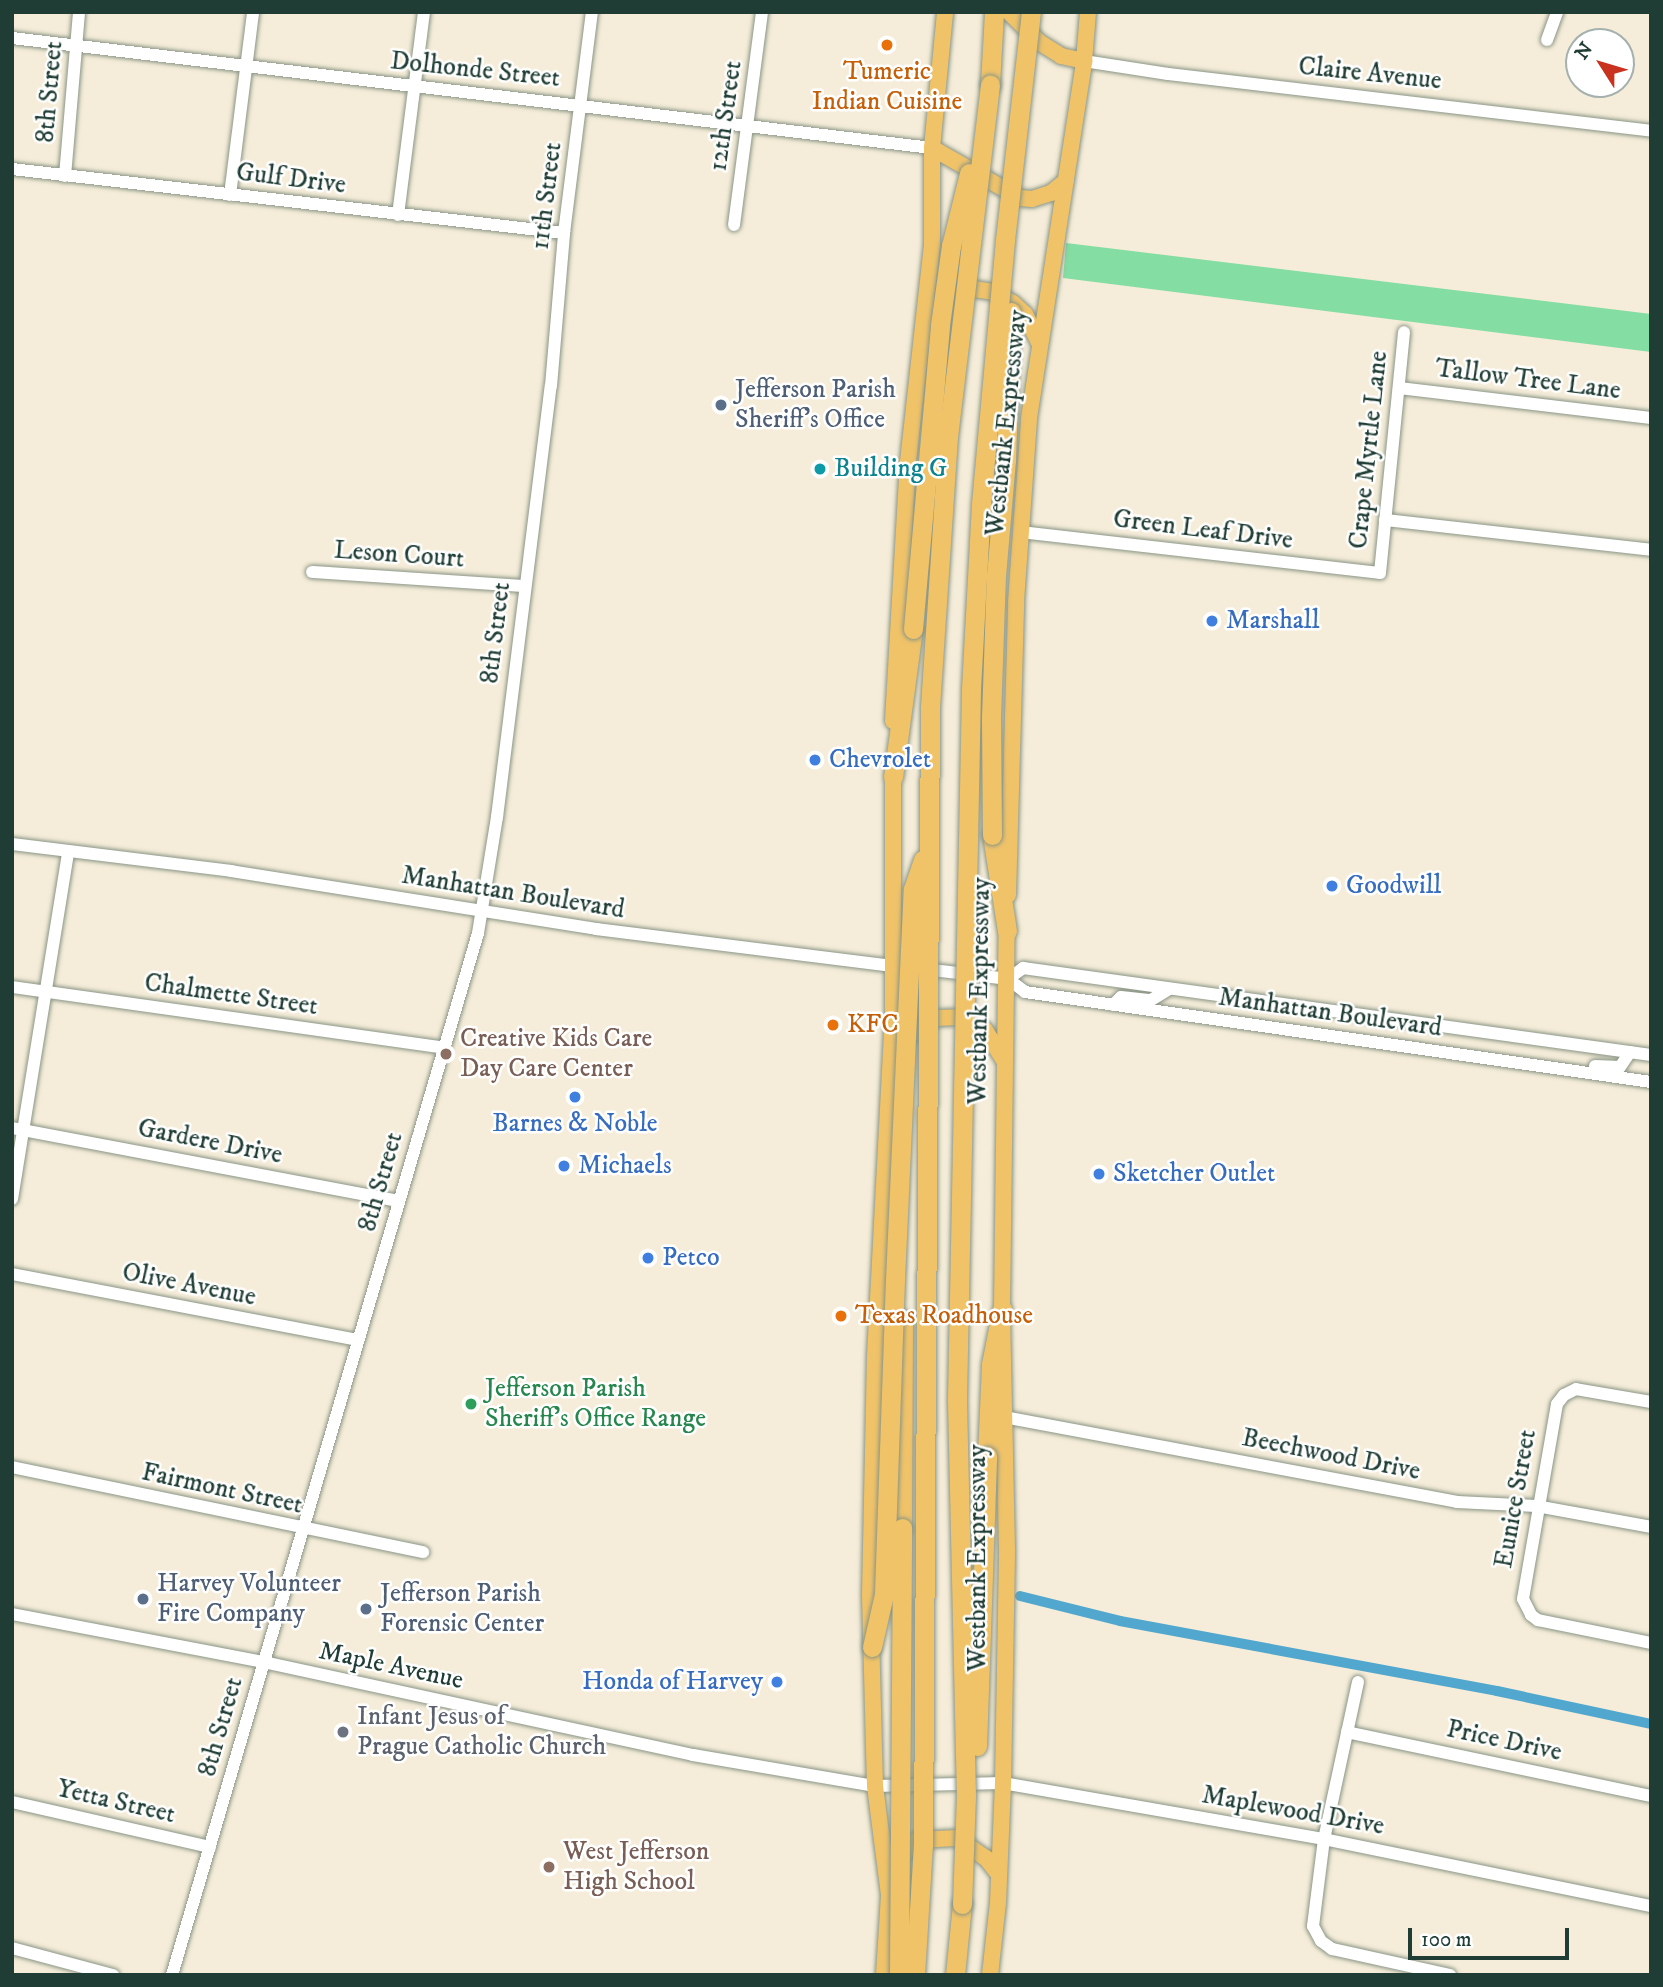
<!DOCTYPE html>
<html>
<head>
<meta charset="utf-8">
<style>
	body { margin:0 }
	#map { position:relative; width:1663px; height:1987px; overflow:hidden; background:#f5edd9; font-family:"IM FELL DW Pica",serif }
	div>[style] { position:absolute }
	.green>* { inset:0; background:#84dda2 }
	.canal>* { height:10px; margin:-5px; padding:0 5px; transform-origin:5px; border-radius:5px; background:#51a7ce }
	.roads { filter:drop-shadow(0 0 2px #8a9586) drop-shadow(0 0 2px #8a9586) }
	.minor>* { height:12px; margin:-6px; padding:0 6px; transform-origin:6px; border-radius:6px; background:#fff }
	.major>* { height:16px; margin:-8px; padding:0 8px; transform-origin:8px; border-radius:8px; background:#f0c369 }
	.highway>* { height:19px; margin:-9.5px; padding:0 9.5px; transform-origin:9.5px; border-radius:9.5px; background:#f0c369 }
	.bridges { filter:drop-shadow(0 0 2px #8a9586) drop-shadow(0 0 2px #8a9586) }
	.highway-bridge>* { height:19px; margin:-9.5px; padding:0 9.5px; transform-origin:9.5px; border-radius:9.5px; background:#f0c369 }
	.dots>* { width:19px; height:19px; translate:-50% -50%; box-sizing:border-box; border:4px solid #fff; border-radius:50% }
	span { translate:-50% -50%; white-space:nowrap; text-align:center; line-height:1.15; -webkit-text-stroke:5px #fff; paint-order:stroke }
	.street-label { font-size:26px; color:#1f3d34 }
	.food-label { font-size:26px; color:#c56008 }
	.left { translate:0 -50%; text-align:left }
	.service-label { font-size:26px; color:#4e5e75 }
	.culture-label { font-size:26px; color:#0d838f }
	.shop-label { font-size:26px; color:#366cbe }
	.right { translate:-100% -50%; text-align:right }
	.education-label { font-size:26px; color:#785e54 }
	.leisure-label { font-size:26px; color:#27864d }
	.worship-label { font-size:26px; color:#5b616d }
	.frame { position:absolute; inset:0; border:14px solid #1f3d34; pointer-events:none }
	.north { position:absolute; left:1565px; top:28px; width:70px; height:70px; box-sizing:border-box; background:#fff; border:2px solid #a5b1ae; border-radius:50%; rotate:307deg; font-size:19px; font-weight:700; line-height:28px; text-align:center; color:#1f3d34 }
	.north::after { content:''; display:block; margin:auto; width:24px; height:32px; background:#c8321e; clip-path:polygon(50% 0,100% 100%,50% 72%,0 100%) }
	.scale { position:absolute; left:1408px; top:1928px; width:161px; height:32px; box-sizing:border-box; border:4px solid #1f3d34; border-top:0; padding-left:9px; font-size:21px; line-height:24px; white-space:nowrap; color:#1f3d34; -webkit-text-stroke:5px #fff; paint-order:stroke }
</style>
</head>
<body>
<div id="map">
	<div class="green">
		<div style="clip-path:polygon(1066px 243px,1651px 314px,1651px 352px,1063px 278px)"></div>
	</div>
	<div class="canal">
		<div style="left:1020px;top:1596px;width:103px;rotate:14deg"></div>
		<div style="left:1120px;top:1621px;width:383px;rotate:10.5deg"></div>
		<div style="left:1497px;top:1691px;width:157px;rotate:12.1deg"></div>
	</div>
	<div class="roads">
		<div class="minor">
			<div style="left:12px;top:38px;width:927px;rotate:6.82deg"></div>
			<div style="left:1547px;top:40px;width:30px;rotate:-70deg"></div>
			<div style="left:1084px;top:61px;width:85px;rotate:8.8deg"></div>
			<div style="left:1168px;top:74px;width:486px;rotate:6.7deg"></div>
			<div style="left:12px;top:169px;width:556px;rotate:6.61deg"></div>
			<div style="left:65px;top:176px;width:165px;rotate:-85.1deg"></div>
			<div style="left:230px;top:195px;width:184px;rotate:-82.8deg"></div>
			<div style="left:398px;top:215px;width:205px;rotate:-82.7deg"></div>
			<div style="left:734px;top:225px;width:215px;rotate:-82.5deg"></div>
			<div style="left:1399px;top:388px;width:254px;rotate:6.8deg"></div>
			<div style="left:1385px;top:520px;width:268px;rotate:6.4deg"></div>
			<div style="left:1020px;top:532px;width:362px;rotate:6.5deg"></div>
			<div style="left:1380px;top:573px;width:242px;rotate:-84.3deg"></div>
			<div style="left:312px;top:572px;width:213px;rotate:3.8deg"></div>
			<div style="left:12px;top:844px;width:221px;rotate:7deg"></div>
			<div style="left:231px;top:871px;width:370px;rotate:9deg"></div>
			<div style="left:596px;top:929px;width:305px;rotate:7.1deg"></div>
			<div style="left:924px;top:969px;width:85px;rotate:6.8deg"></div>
			<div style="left:1008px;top:979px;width:21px;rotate:37deg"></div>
			<div style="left:1025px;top:992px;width:632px;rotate:8.18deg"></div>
			<div style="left:1008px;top:979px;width:19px;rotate:-36deg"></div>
			<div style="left:1023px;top:968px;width:634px;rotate:7.89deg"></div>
			<div style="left:12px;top:987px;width:436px;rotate:8deg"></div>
			<div style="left:1113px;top:1005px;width:11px;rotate:-45deg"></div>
			<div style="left:1121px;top:997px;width:30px;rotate:6deg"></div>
			<div style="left:1151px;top:1000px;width:21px;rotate:-31deg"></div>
			<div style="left:1595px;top:1066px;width:25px;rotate:2deg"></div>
			<div style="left:1620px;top:1067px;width:18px;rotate:-56deg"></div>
			<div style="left:12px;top:1128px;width:394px;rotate:10.7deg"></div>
			<div style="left:12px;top:1199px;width:351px;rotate:-80.8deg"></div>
			<div style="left:12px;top:1274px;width:352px;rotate:10.8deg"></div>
			<div style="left:1651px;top:1402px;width:76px;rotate:-170.2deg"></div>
			<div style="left:1576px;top:1389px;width:13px;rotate:153deg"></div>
			<div style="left:1564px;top:1395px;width:11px;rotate:128deg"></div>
			<div style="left:1557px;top:1404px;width:198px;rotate:99.9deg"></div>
			<div style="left:1523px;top:1599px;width:18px;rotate:63deg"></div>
			<div style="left:1531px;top:1615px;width:9px;rotate:36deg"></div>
			<div style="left:1538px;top:1620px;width:115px;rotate:11.5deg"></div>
			<div style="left:1004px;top:1417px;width:461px;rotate:10.6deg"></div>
			<div style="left:1457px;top:1502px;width:79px;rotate:2.9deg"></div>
			<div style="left:1536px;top:1506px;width:117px;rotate:10.3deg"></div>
			<div style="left:12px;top:1467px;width:420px;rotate:11.7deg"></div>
			<div style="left:12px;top:1614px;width:256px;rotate:10.8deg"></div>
			<div style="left:263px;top:1662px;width:440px;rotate:12.2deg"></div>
			<div style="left:693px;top:1755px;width:185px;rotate:9.7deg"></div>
			<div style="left:875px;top:1786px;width:128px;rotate:-1.3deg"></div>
			<div style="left:1003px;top:1783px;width:326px;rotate:9.9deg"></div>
			<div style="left:1324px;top:1839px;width:334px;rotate:11.6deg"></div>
			<div style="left:1358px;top:1682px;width:161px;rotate:102.2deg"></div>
			<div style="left:1324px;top:1839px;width:88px;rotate:97.2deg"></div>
			<div style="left:1313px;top:1926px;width:17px;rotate:62deg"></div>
			<div style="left:1321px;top:1941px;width:14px;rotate:36deg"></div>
			<div style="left:1332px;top:1949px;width:121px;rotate:12.4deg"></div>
			<div style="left:1347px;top:1732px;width:311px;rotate:11.9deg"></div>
			<div style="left:12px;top:1802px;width:203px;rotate:12.8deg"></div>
			<div style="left:12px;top:1948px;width:105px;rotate:15deg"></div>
			<div style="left:172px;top:1975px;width:1086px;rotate:-73.63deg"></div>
			<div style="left:478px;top:933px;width:118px;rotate:-80.7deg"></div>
			<div style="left:497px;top:817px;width:434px;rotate:-82.9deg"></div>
			<div style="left:551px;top:386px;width:154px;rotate:-85.1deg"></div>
			<div style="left:564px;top:233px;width:223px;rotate:-82.8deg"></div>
		</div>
		<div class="major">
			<div style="left:1009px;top:12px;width:42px;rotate:45deg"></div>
			<div style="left:1039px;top:42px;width:26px;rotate:32deg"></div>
			<div style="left:1061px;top:56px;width:24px;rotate:12deg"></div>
			<div style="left:932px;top:148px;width:101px;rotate:29.6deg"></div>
			<div style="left:1020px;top:198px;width:12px;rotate:5deg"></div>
			<div style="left:1032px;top:199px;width:20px;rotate:-18deg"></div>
			<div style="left:1051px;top:193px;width:19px;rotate:-39deg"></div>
			<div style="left:955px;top:293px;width:14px;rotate:-21deg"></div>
			<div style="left:968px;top:288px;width:25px;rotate:9deg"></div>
			<div style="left:993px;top:292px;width:23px;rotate:29deg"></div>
			<div style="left:1013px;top:303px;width:16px;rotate:43deg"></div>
			<div style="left:1025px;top:314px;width:34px;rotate:64deg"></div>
			<div style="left:893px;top:721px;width:259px;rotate:-86.7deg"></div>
			<div style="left:908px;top:462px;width:218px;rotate:-83.7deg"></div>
			<div style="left:932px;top:245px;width:97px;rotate:-90deg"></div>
			<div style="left:932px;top:148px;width:137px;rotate:-84.5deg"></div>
			<div style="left:1008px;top:895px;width:294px;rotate:-88.4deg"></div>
			<div style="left:1016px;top:601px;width:183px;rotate:-85.9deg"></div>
			<div style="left:1029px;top:418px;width:361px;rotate:-81.2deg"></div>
			<div style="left:1084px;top:61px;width:49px;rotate:-85.3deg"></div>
			<div style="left:900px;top:1043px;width:44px;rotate:-34.8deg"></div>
			<div style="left:936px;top:1018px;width:25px;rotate:-2deg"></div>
			<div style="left:961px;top:1017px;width:27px;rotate:28deg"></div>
			<div style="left:985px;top:1030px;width:38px;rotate:58deg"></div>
			<div style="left:897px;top:1862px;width:30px;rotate:-48deg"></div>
			<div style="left:917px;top:1840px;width:40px;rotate:-2.9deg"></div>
			<div style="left:957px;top:1838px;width:35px;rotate:35deg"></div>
			<div style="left:986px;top:1858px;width:18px;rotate:52deg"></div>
			<div style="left:884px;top:1975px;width:80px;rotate:-86.4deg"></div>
			<div style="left:889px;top:1895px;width:110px;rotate:-97.3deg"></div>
			<div style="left:875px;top:1786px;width:191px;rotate:-91.5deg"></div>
			<div style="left:870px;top:1595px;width:238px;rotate:-88.8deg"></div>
			<div style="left:875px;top:1357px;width:348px;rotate:-87deg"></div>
			<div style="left:893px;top:1009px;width:244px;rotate:-90deg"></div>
			<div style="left:990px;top:1975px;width:72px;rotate:-83.7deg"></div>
			<div style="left:998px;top:1903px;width:120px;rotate:-87.6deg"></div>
			<div style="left:1003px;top:1783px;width:231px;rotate:-89deg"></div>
			<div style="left:1007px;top:1552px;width:243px;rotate:-91.2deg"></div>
			<div style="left:1002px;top:1309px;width:388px;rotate:-89.3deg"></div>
		</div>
		<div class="highway">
			<div style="left:990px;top:84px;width:72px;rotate:-86.8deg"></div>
			<div style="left:893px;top:777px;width:149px;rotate:-82.3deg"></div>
			<div style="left:992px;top:835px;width:97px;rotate:81.1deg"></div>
			<div style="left:883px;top:1223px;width:45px;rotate:78.4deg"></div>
			<div style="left:987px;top:1456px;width:92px;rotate:-87.5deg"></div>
			<div style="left:991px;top:1364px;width:56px;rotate:-78.7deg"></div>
			<div style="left:902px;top:1528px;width:208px;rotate:-89.7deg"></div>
			<div style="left:955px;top:1975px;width:71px;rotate:-84.4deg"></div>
		</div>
	</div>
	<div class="bridges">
		<div class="highway-bridge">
			<div style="left:913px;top:629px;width:305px;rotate:-84.9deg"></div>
			<div style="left:940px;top:325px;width:80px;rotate:-82.1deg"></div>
			<div style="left:951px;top:246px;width:75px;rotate:-76.1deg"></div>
			<div style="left:992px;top:835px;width:118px;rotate:-90.5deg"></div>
			<div style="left:991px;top:717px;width:141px;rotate:-88deg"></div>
			<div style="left:996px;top:576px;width:116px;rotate:-85.1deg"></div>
			<div style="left:1006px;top:460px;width:148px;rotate:-88.1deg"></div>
			<div style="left:872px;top:1647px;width:54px;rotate:-77.2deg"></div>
			<div style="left:884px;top:1594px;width:314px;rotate:-88deg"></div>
			<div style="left:895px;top:1280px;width:391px;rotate:-87.4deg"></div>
			<div style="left:913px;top:889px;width:31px;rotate:-71deg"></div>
			<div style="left:977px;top:1746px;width:290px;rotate:-88deg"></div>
			<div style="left:962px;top:1904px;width:107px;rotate:-87.9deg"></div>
			<div style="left:966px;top:1797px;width:398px;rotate:-91.3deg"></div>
			<div style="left:957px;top:1399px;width:710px;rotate:-88.87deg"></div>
			<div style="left:971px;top:689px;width:185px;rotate:-86.9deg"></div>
			<div style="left:981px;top:504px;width:265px;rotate:-84.8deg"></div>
			<div style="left:1005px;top:240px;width:229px;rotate:-83.5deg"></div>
			<div style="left:899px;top:1975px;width:447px;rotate:-89.6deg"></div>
			<div style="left:915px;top:1975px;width:130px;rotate:-86.5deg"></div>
			<div style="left:923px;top:1845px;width:1138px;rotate:-89.65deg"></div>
			<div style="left:930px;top:707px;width:271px;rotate:-86.2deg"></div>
			<div style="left:948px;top:437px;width:355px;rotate:-83.2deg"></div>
		</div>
	</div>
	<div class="dots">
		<div style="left:887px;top:45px;background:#e8710a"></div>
		<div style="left:721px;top:405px;background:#5c6f8a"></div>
		<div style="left:820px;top:469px;background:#0f9aa8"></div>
		<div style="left:1212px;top:621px;background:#3f7fe0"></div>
		<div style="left:815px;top:760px;background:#3f7fe0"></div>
		<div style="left:1332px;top:886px;background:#3f7fe0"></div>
		<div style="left:833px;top:1025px;background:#e8710a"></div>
		<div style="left:446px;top:1054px;background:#8d6e63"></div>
		<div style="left:575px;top:1097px;background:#3f7fe0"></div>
		<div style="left:564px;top:1166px;background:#3f7fe0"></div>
		<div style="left:1099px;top:1174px;background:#3f7fe0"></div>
		<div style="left:648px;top:1258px;background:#3f7fe0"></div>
		<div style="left:841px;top:1316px;background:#e8710a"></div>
		<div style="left:471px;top:1404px;background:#2e9e5b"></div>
		<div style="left:143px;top:1599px;background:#5c6f8a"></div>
		<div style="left:366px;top:1609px;background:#5c6f8a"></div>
		<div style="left:777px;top:1682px;background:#3f7fe0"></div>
		<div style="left:343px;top:1732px;background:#6b7280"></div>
		<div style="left:549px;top:1867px;background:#8d6e63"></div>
	</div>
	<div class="street-label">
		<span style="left:475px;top:70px;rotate:6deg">Dolhonde Street</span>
		<span style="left:1370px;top:74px;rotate:6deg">Claire Avenue</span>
		<span style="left:50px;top:92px;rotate:-85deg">8th Street</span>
		<span style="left:726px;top:116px;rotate:-82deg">12th Street</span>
		<span style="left:291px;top:179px;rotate:7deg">Gulf Drive</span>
		<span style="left:547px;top:196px;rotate:-83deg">11th Street</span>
		<span style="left:1528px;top:380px;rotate:7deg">Tallow Tree Lane</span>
		<span style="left:1007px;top:423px;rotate:-84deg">Westbank Expressway</span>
		<span style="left:1369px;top:450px;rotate:-84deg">Crape Myrtle Lane</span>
		<span style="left:1203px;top:530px;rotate:7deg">Green Leaf Drive</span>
		<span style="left:399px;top:555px;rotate:4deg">Leson Court</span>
		<span style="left:496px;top:633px;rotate:-83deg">8th Street</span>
		<span style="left:513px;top:893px;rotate:9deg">Manhattan Boulevard</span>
		<span style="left:980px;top:991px;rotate:-89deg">Westbank Expressway</span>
		<span style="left:231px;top:995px;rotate:8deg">Chalmette Street</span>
		<span style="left:1330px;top:1013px;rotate:8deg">Manhattan Boulevard</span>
		<span style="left:210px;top:1142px;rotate:11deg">Gardere Drive</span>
		<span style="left:381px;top:1182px;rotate:-74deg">8th Street</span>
		<span style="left:189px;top:1285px;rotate:11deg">Olive Avenue</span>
		<span style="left:1331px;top:1455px;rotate:11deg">Beechwood Drive</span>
		<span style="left:222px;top:1489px;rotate:12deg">Fairmont Street</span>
		<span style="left:1516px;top:1499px;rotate:-80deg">Eunice Street</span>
		<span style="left:978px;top:1558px;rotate:-90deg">Westbank Expressway</span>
		<span style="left:391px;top:1666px;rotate:12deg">Maple Avenue</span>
		<span style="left:221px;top:1727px;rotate:-74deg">8th Street</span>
		<span style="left:1504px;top:1741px;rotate:12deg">Price Drive</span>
		<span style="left:116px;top:1802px;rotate:13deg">Yetta Street</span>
		<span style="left:1293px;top:1811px;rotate:10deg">Maplewood Drive</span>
	</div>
	<div class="food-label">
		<span style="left:887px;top:87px">Tumeric<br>Indian Cuisine</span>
		<span class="left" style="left:847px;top:1025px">KFC</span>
		<span class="left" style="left:855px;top:1316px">Texas Roadhouse</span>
	</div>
	<div class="service-label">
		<span class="left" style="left:735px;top:405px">Jefferson Parish<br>Sheriff's Office</span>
		<span class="left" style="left:157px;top:1599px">Harvey Volunteer<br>Fire Company</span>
		<span class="left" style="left:380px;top:1609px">Jefferson Parish<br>Forensic Center</span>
	</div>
	<div class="culture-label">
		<span class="left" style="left:834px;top:469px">Building G</span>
	</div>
	<div class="shop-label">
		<span class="left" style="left:1226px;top:621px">Marshall</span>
		<span class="left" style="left:829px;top:760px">Chevrolet</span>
		<span class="left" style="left:1346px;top:886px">Goodwill</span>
		<span style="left:575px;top:1124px">Barnes &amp; Noble</span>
		<span class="left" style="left:578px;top:1166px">Michaels</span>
		<span class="left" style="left:1113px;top:1174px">Sketcher Outlet</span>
		<span class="left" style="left:662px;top:1258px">Petco</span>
		<span class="right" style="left:763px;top:1682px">Honda of Harvey</span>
	</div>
	<div class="education-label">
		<span class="left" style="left:460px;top:1054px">Creative Kids Care<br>Day Care Center</span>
		<span class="left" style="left:563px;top:1867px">West Jefferson<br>High School</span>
	</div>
	<div class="leisure-label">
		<span class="left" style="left:485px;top:1404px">Jefferson Parish<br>Sheriff's Office Range</span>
	</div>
	<div class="worship-label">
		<span class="left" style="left:357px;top:1732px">Infant Jesus of<br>Prague Catholic Church</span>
	</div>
	<div class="frame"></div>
	<div class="north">N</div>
	<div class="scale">100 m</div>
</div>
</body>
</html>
